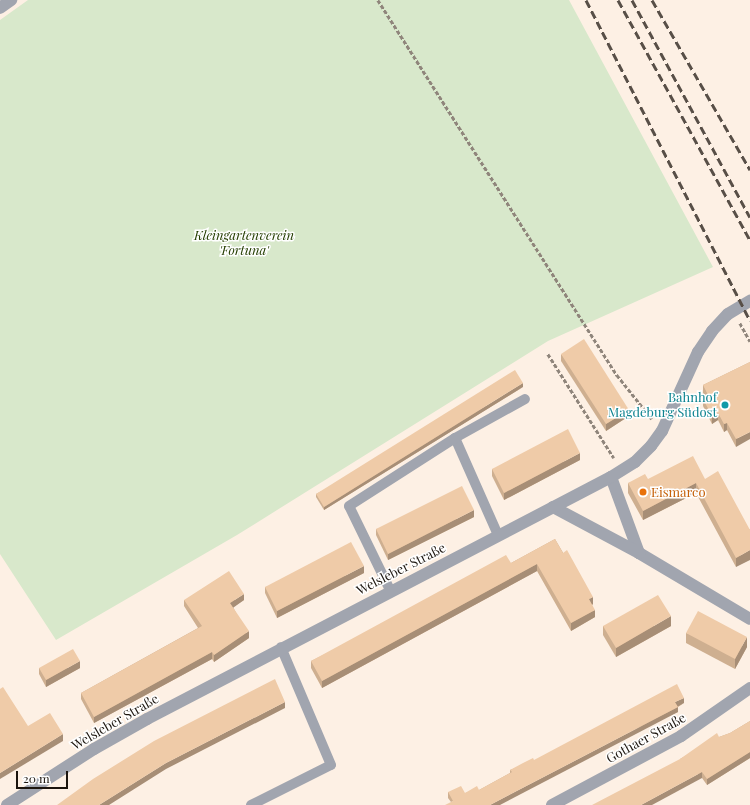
<!DOCTYPE html>
<html>
<head>
<meta charset="utf-8">
<style>
	body { margin:0 }
	#map { position:relative; width:750px; height:805px; overflow:hidden; background:#fdf0e4; font-family:"Playfair Display",serif }
	div>[style] { position:absolute }
	.green>* { inset:0; background:#d8e8cb }
	.path>* { height:2.5px; margin-top:-1.25px; transform-origin:0; background:repeating-linear-gradient(90deg,#8f857b 0 4px,transparent 0 6px) }
	.service>* { height:10px; margin:-5px; padding:0 5px; transform-origin:5px; border-radius:5px; background:#a1a5af }
	.minor>* { height:12px; margin:-6px; padding:0 6px; transform-origin:6px; border-radius:6px; background:#a1a5af }
	.rail>* { height:3px; margin-top:-1.5px; transform-origin:0; background:repeating-linear-gradient(90deg,#584f47 0 8px,transparent 0 12px) }
	.wall>* { inset:0; background:#ceaf90 }
	.shaded-wall>* { inset:0; background:#a78e76 }
	.building>* { inset:0; background:#efcba8 }
	.dots>* { width:11px; height:11px; translate:-50% -50%; box-sizing:border-box; border:2px solid #fff; border-radius:50% }
	span { translate:-50% -50%; white-space:nowrap; text-align:center; line-height:1.15; -webkit-text-stroke:3px #fff; paint-order:stroke }
	.park-label { font-size:13px; color:#243e00; font-style:italic }
	.culture-label { font-size:13px; color:#0d838f }
	.right { translate:-100% -50%; text-align:right }
	.food-label { font-size:13px; color:#c56008 }
	.left { translate:0 -50%; text-align:left }
	.street-label { font-size:13px; color:#1b140d }
	.scale { position:absolute; left:16px; top:771px; width:52px; height:18px; box-sizing:border-box; border:2px solid #1b140d; border-top:0; padding-left:5px; font-size:12px; line-height:14px; white-space:nowrap; color:#1b140d; -webkit-text-stroke:3px #fff; paint-order:stroke }
</style>
</head>
<body>
<div id="map">
	<div class="green">
		<div style="clip-path:polygon(28px 0,569px 0,713px 267px,548px 341px,237px 535px,56px 640px,0 554px,0 20px)"></div>
	</div>
	<div class="path">
		<div style="left:378px;top:0;width:445px;rotate:57.5deg"></div>
		<div style="left:617px;top:375px;width:56px;rotate:51.5deg"></div>
		<div style="left:740px;top:323px;width:21px;rotate:61deg"></div>
		<div style="left:548px;top:354px;width:123px;rotate:57.6deg"></div>
	</div>
	<div class="service">
		<div style="left:498px;top:535px;width:106px;rotate:-113.9deg"></div>
		<div style="left:455px;top:438px;width:80px;rotate:-29.1deg"></div>
		<div style="left:390px;top:590px;width:93px;rotate:-116deg"></div>
		<div style="left:349px;top:506px;width:126px;rotate:-32.7deg"></div>
		<div style="left:251px;top:805px;width:89px;rotate:-26.6deg"></div>
		<div style="left:331px;top:765px;width:128px;rotate:-113deg"></div>
	</div>
	<div class="minor">
		<div style="left:0;top:8px;width:14px;rotate:-36deg"></div>
		<div style="left:611px;top:477px;width:81px;rotate:69.8deg"></div>
		<div style="left:639px;top:553px;width:129px;rotate:30.7deg"></div>
		<div style="left:553px;top:507px;width:98px;rotate:28.1deg"></div>
		<div style="left:7px;top:805px;width:103px;rotate:-32.8deg"></div>
		<div style="left:94px;top:749px;width:61px;rotate:-29.5deg"></div>
		<div style="left:147px;top:719px;width:523px;rotate:-27.54deg"></div>
		<div style="left:611px;top:477px;width:28px;rotate:-32deg"></div>
		<div style="left:635px;top:462px;width:23px;rotate:-45deg"></div>
		<div style="left:651px;top:446px;width:19px;rotate:-54deg"></div>
		<div style="left:662px;top:431px;width:87px;rotate:-65.5deg"></div>
		<div style="left:698px;top:352px;width:25px;rotate:-56deg"></div>
		<div style="left:712px;top:331px;width:23px;rotate:-47deg"></div>
		<div style="left:728px;top:314px;width:26px;rotate:-31deg"></div>
		<div style="left:552px;top:805px;width:146px;rotate:-28.1deg"></div>
		<div style="left:681px;top:736px;width:84px;rotate:-34.8deg"></div>
	</div>
	<div class="rail">
		<div style="left:586px;top:0;width:360px;rotate:62.9deg"></div>
		<div style="left:618px;top:0;width:274px;rotate:61.2deg"></div>
		<div style="left:632px;top:0;width:247px;rotate:61.5deg"></div>
		<div style="left:652px;top:0;width:196px;rotate:60deg"></div>
	</div>
	<div class="wall">
		<div style="clip-path:polygon(561px 354px,629px 416px,606px 431px,561px 361px)"></div>
		<div style="clip-path:polygon(750px 362px,736px 447px,727px 430px,724px 432px,718px 420px,712px 424px,703px 406px,703px 399px,705px 397px,703px 393px,703px 385px)"></div>
		<div style="clip-path:polygon(523px 387px,324px 510px,316px 497px,316px 494px)"></div>
		<div style="clip-path:polygon(580px 460px,504px 500px,492px 476px,492px 469px)"></div>
		<div style="clip-path:polygon(648px 479px,705px 479px,750px 530px,736px 567px,696px 493px,643px 520px,628px 493px,628px 483px)"></div>
		<div style="clip-path:polygon(474px 517px,388px 560px,376px 535px,376px 529px)"></div>
		<div style="clip-path:polygon(555px 539px,593px 604px,592px 605px,595px 617px,571px 631px,537px 571px,322px 688px,311px 668px,311px 661px,511px 563px)"></div>
		<div style="clip-path:polygon(364px 573px,277px 618px,265px 593px,265px 587px)"></div>
		<div style="clip-path:polygon(184px 600px,244px 600px,233px 607px,249px 638px,214px 662px,212px 659px,94px 723px,81px 699px,81px 693px,198px 628px,184px 606px)"></div>
		<div style="clip-path:polygon(603px 626px,671px 626px,616px 657px,603px 635px)"></div>
		<div style="clip-path:polygon(686px 633px,747px 647px,735px 669px,686px 643px)"></div>
		<div style="clip-path:polygon(39px 668px,80px 668px,46px 687px,39px 674px)"></div>
		<div style="clip-path:polygon(684px 703px,678px 707px,678px 712px,451px 802px,448px 798px,448px 792px,465px 793px,479px 790px,510px 773px,510px 770px)"></div>
		<div style="clip-path:polygon(750px 721px,750px 758px,707px 785px,702px 778px,680px 759px,719px 737px,730px 733px)"></div>
	</div>
	<div class="shaded-wall">
		<div style="clip-path:polygon(523px 383px,523px 387px,324px 510px,324px 507px)"></div>
		<div style="clip-path:polygon(629px 410px,629px 416px,606px 431px,606px 424px)"></div>
		<div style="clip-path:polygon(718px 413px,718px 420px,712px 424px,712px 416px)"></div>
		<div style="clip-path:polygon(727px 423px,727px 430px,724px 432px,724px 424px)"></div>
		<div style="clip-path:polygon(750px 432px,750px 439px,736px 447px,736px 439px)"></div>
		<div style="clip-path:polygon(580px 453px,580px 460px,504px 500px,504px 493px)"></div>
		<div style="clip-path:polygon(696px 483px,696px 493px,643px 520px,643px 511px)"></div>
		<div style="clip-path:polygon(474px 510px,474px 517px,388px 560px,388px 554px)"></div>
		<div style="clip-path:polygon(750px 550px,750px 560px,736px 567px,736px 558px)"></div>
		<div style="clip-path:polygon(537px 564px,537px 571px,322px 688px,322px 681px)"></div>
		<div style="clip-path:polygon(364px 566px,364px 573px,277px 618px,277px 611px)"></div>
		<div style="clip-path:polygon(244px 594px,244px 600px,230px 610px,230px 603px)"></div>
		<div style="clip-path:polygon(593px 597px,593px 604px,589px 607px,589px 599px)"></div>
		<div style="clip-path:polygon(595px 610px,595px 617px,571px 631px,571px 623px)"></div>
		<div style="clip-path:polygon(671px 616px,671px 626px,616px 657px,616px 648px)"></div>
		<div style="clip-path:polygon(249px 631px,249px 638px,214px 662px,214px 655px)"></div>
		<div style="clip-path:polygon(747px 637px,747px 647px,735px 669px,735px 659px)"></div>
		<div style="clip-path:polygon(212px 652px,212px 659px,94px 723px,94px 717px)"></div>
		<div style="clip-path:polygon(80px 661px,80px 668px,46px 687px,46px 680px)"></div>
		<div style="clip-path:polygon(684px 698px,684px 703px,675px 708px,675px 702px)"></div>
		<div style="clip-path:polygon(285px 702px,285px 708px,166px 769px,109px 805px,99px 805px,166px 763px)"></div>
		<div style="clip-path:polygon(678px 707px,678px 712px,500px 805px,490px 805px)"></div>
		<div style="clip-path:polygon(63px 734px,63px 741px,0 779px,0 773px)"></div>
		<div style="clip-path:polygon(750px 752px,750px 758px,707px 785px,707px 779px)"></div>
		<div style="clip-path:polygon(702px 772px,702px 778px,652px 805px,641px 805px)"></div>
	</div>
	<div class="building">
		<div style="clip-path:polygon(584px 339px,629px 410px,606px 424px,561px 354px)"></div>
		<div style="clip-path:polygon(750px 362px,750px 432px,736px 439px,727px 423px,724px 424px,718px 413px,712px 416px,703px 399px,708px 395px,703px 385px)"></div>
		<div style="clip-path:polygon(515px 370px,523px 383px,324px 507px,316px 494px)"></div>
		<div style="clip-path:polygon(568px 429px,580px 453px,504px 493px,492px 469px)"></div>
		<div style="clip-path:polygon(693px 456px,705px 479px,718px 471px,750px 530px,750px 550px,736px 558px,696px 483px,643px 511px,628px 483px,645px 474px,648px 479px)"></div>
		<div style="clip-path:polygon(462px 486px,474px 510px,388px 554px,376px 529px)"></div>
		<div style="clip-path:polygon(555px 539px,563px 553px,567px 550px,593px 597px,589px 599px,595px 610px,571px 623px,537px 564px,322px 681px,311px 661px,506px 555px,511px 563px)"></div>
		<div style="clip-path:polygon(351px 542px,364px 566px,277px 611px,265px 587px)"></div>
		<div style="clip-path:polygon(229px 571px,244px 594px,230px 603px,249px 631px,214px 655px,212px 652px,94px 717px,81px 693px,202px 626px,184px 600px)"></div>
		<div style="clip-path:polygon(658px 595px,671px 616px,616px 648px,603px 626px)"></div>
		<div style="clip-path:polygon(698px 611px,747px 637px,735px 659px,686px 633px)"></div>
		<div style="clip-path:polygon(73px 649px,80px 661px,46px 680px,39px 668px)"></div>
		<div style="clip-path:polygon(275px 679px,285px 702px,166px 763px,99px 805px,57px 805px,93px 779px,154px 741px)"></div>
		<div style="clip-path:polygon(677px 684px,684px 698px,675px 702px,678px 707px,490px 805px,445px 805px,453px 801px,448px 792px,461px 786px,465px 793px,477px 786px,479px 790px,512px 772px,510px 770px,523px 763px,533px 758px,534px 760px)"></div>
		<div style="clip-path:polygon(3px 687px,28px 726px,50px 713px,63px 734px,0 773px,0 689px)"></div>
		<div style="clip-path:polygon(750px 721px,750px 752px,707px 779px,702px 772px,641px 805px,592px 805px,680px 759px,717px 733px,719px 737px,730px 733px)"></div>
	</div>
	<div class="dots">
		<div style="left:725px;top:405px;background:#0f9aa8"></div>
		<div style="left:643px;top:492px;background:#e8710a"></div>
	</div>
	<div class="park-label">
		<span style="left:244px;top:243px">Kleingartenverein<br>'Fortuna'</span>
	</div>
	<div class="culture-label">
		<span class="right" style="left:717px;top:405px">Bahnhof<br>Magdeburg Südost</span>
	</div>
	<div class="food-label">
		<span class="left" style="left:651px;top:492px">Eismarco</span>
	</div>
	<div class="street-label">
		<span style="left:401px;top:569px;rotate:-27deg">Welsleber Straße</span>
		<span style="left:115px;top:722px;rotate:-30deg">Welsleber Straße</span>
		<span style="left:646px;top:738px;rotate:-29deg">Gothaer Straße</span>
	</div>
	<div class="scale">20 m</div>
</div>
</body>
</html>
